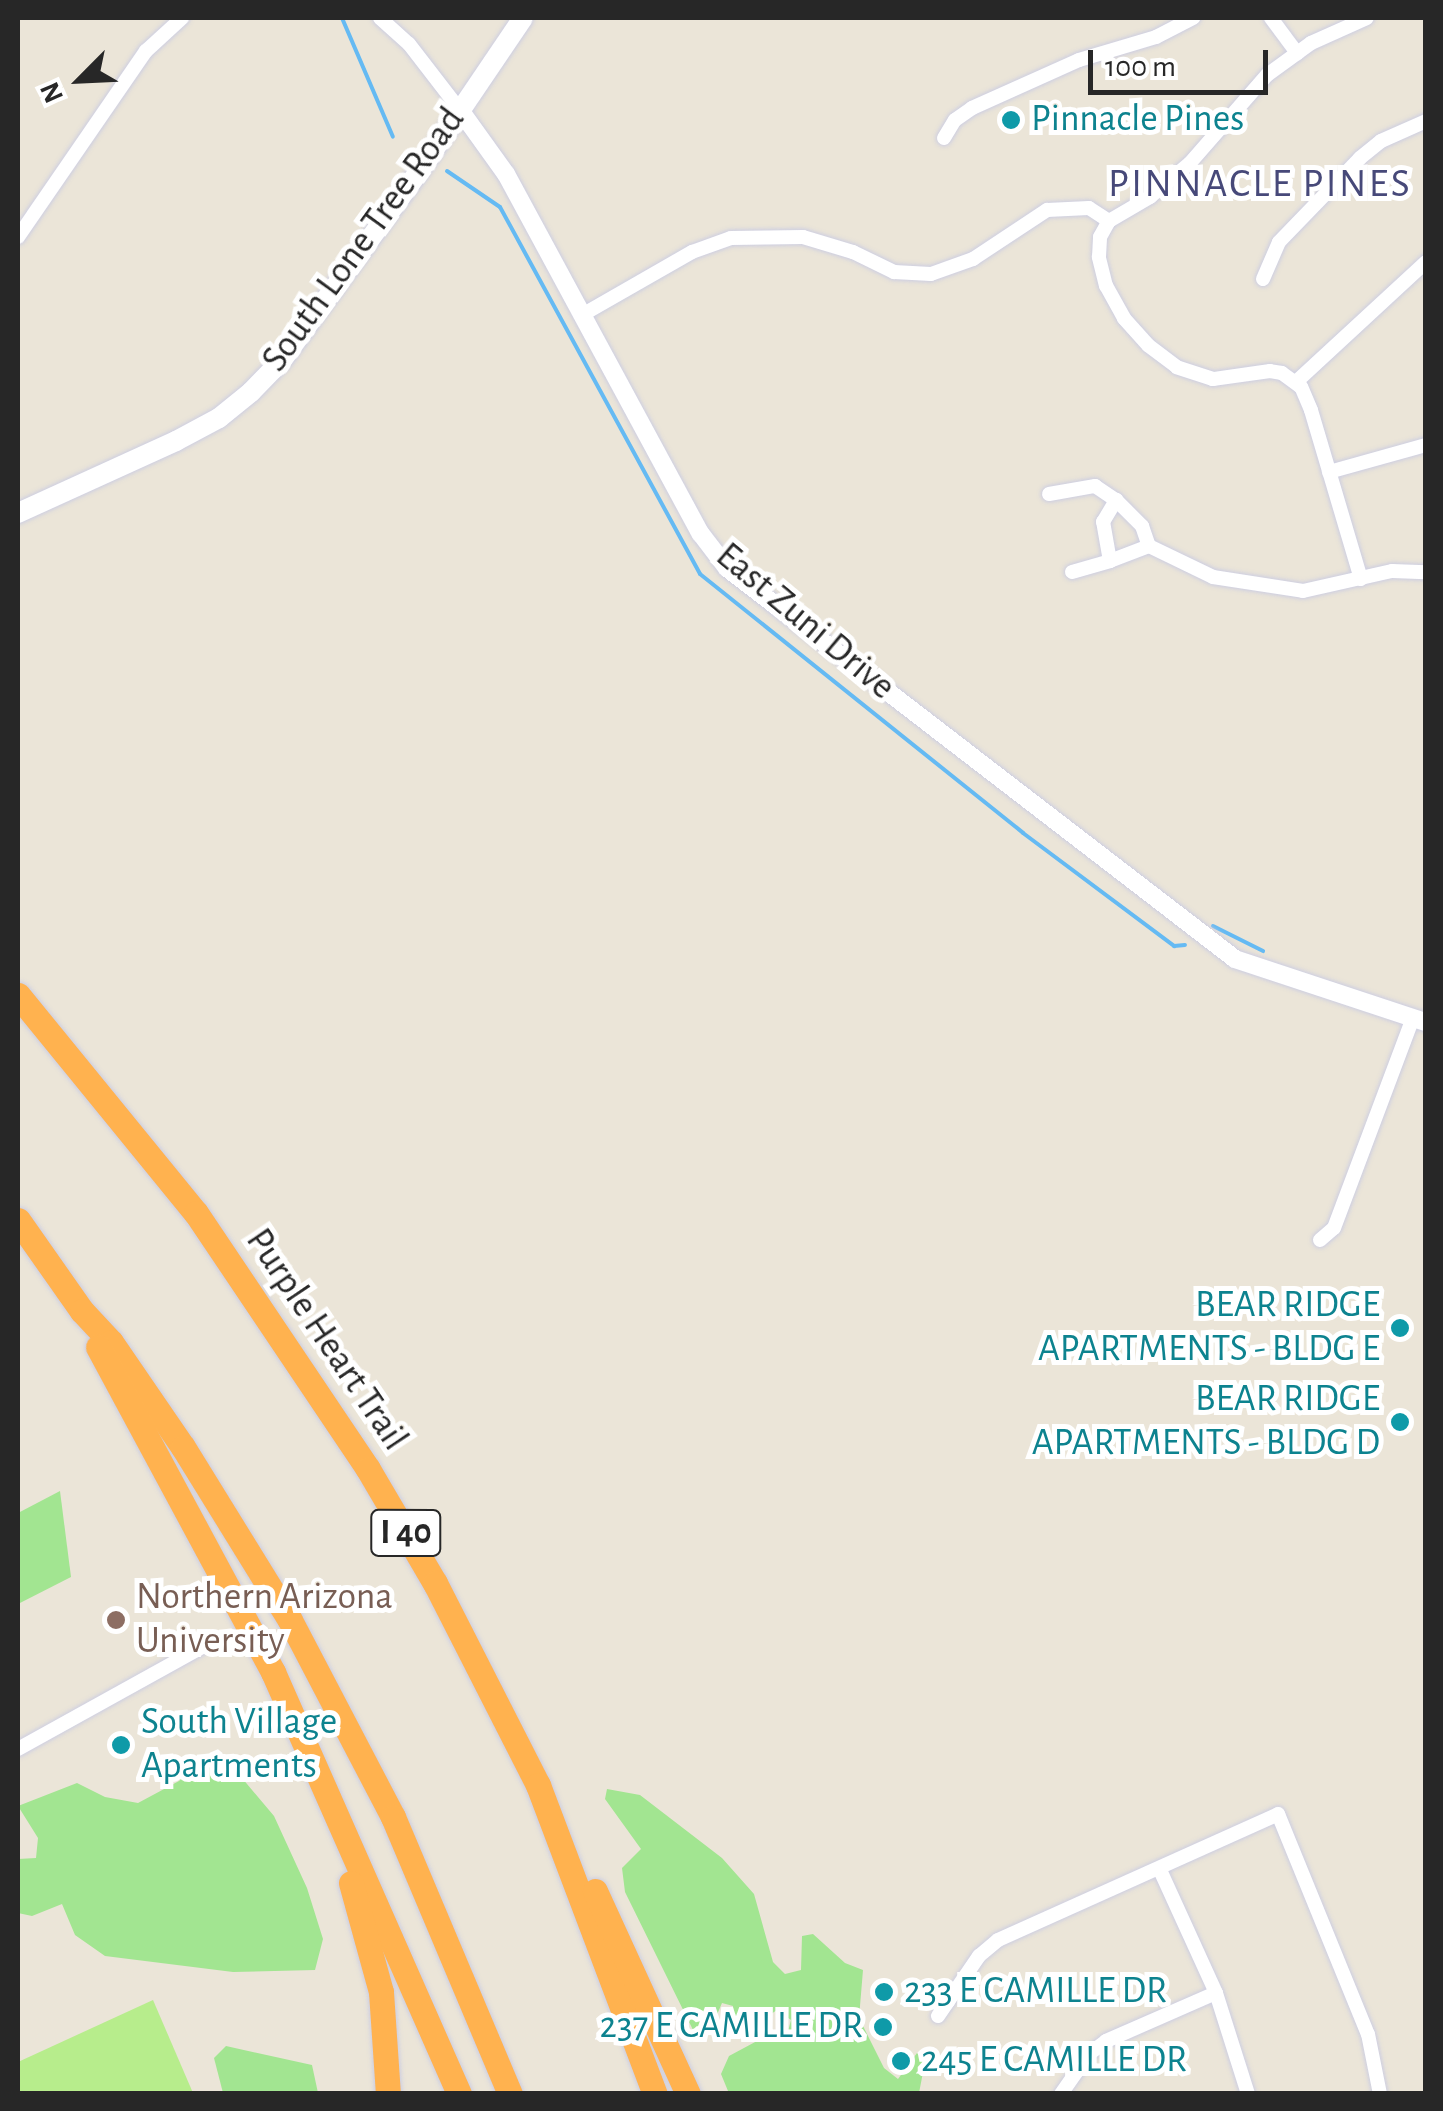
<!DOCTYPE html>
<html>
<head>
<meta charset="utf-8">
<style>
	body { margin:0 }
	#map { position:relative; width:1443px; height:2111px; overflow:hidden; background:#ebe5d8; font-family:"Alegreya Sans",sans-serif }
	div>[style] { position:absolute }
	.green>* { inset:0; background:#a2e591 }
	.pitch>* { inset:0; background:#b7ed8c }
	.stream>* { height:4px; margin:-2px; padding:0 2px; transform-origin:2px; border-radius:2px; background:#65baf3 }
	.roads { filter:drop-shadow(0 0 2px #cdcee1) drop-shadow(0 0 2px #cdcee1) }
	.minor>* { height:14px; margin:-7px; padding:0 7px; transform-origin:7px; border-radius:7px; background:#fff }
	.tertiary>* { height:18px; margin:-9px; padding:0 9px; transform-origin:9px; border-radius:9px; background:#fff }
	.secondary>* { height:20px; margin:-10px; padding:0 10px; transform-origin:10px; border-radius:10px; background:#fff }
	.motorway>* { height:25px; margin:-12.5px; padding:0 12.5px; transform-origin:12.5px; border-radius:12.5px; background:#ffb24f }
	.dots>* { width:28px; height:28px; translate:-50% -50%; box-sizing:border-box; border:5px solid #fff; border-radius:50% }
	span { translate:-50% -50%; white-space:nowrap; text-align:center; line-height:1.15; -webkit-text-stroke:10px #fff; paint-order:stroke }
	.shield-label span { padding:2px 8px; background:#fff; border:2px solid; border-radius:8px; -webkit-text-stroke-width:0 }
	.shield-label { font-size:35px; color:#272727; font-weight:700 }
	.culture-label { font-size:38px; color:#0d838f }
	.left { translate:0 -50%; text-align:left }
	.right { translate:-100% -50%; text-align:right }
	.street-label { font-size:38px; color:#272727 }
	.education-label { font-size:38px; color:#785e54 }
	.neighbourhood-label { font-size:40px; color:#474979; letter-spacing:2.5px }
	.frame { position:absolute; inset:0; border:20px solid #272727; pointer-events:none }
	.north { position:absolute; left:30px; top:30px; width:100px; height:100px; -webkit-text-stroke:8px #fff; paint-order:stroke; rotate:246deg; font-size:28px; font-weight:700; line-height:40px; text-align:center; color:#272727 }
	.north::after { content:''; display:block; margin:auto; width:35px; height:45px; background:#272727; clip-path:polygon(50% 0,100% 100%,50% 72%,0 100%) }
	.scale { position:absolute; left:1088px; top:50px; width:180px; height:45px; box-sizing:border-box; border:5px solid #272727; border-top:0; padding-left:12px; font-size:30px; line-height:35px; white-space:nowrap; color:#272727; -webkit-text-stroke:8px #fff; paint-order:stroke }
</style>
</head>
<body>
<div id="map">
	<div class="green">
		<div style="clip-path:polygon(60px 1491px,71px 1577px,18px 1604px,18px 1513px)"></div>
		<div style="clip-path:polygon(208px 1754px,242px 1778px,274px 1816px,307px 1888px,323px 1939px,315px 1970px,233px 1972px,105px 1956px,75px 1935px,62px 1904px,32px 1916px,18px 1913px,18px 1859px,36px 1858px,38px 1838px,18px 1806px,77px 1783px,105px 1797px,138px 1803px,179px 1781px)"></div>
		<div style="clip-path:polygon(607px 1789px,640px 1795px,722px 1858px,754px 1894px,773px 1962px,785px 1974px,801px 1970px,802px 1936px,813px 1934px,845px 1963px,863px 1970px,859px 2018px,884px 2068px,898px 2079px,917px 2053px,925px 2062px,919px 2093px,728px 2091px,721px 2074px,729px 2056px,768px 2035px,786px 2039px,791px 2020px,777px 2010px,744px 2032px,734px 2026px,733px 2006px,722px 2003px,710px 2031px,694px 2032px,625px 1892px,622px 1868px,641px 1849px,605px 1799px)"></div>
		<div style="clip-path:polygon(226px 2046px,312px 2065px,318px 2093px,223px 2093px,214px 2058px)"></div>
	</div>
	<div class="pitch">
		<div style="clip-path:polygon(153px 2000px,193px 2093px,18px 2093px,18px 2062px)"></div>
	</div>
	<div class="stream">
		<div style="left:342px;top:18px;width:129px;rotate:66.8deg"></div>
		<div style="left:447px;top:171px;width:64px;rotate:34.2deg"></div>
		<div style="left:500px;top:207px;width:418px;rotate:61.4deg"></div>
		<div style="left:700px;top:574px;width:414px;rotate:38.7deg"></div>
		<div style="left:1023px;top:833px;width:189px;rotate:36.8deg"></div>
		<div style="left:1174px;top:946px;width:11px;rotate:-5deg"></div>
		<div style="left:1213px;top:926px;width:56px;rotate:26.6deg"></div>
	</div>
	<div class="roads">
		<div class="minor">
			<div style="left:380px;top:18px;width:39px;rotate:42deg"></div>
			<div style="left:409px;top:44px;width:83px;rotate:52.3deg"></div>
			<div style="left:1271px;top:18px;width:44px;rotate:53.4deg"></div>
			<div style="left:944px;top:138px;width:21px;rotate:-59deg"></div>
			<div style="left:955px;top:120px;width:21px;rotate:-35deg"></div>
			<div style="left:972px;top:108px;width:117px;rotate:-24.2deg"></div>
			<div style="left:1079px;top:60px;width:80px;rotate:-16.6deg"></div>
			<div style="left:1156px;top:37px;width:42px;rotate:-27.2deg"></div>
			<div style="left:18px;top:237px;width:226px;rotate:-55.5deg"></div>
			<div style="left:146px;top:51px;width:49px;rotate:-42.5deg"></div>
			<div style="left:1263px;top:279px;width:40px;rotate:-66.6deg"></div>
			<div style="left:1279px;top:242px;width:117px;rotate:-46deg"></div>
			<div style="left:1360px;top:158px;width:27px;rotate:-39deg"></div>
			<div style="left:1381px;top:141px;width:49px;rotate:-24deg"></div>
			<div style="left:582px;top:315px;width:127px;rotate:-29.8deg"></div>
			<div style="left:692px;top:252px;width:41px;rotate:-19.7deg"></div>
			<div style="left:731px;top:238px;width:72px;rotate:-0.8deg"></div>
			<div style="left:803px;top:237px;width:52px;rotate:16.7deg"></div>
			<div style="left:853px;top:252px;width:46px;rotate:26deg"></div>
			<div style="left:894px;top:272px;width:37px;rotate:3deg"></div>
			<div style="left:931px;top:274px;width:45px;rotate:-19.7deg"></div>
			<div style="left:973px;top:259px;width:89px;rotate:-33.5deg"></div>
			<div style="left:1047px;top:210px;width:42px;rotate:-2.7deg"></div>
			<div style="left:1089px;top:208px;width:24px;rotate:33deg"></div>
			<div style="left:1296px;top:382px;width:177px;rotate:-42.7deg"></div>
			<div style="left:1329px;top:472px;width:101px;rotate:-15.6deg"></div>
			<div style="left:1049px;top:494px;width:47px;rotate:-9.9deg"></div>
			<div style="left:1095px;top:486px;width:25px;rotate:34deg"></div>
			<div style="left:1149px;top:546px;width:42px;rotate:159deg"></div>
			<div style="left:1110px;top:561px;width:40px;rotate:-100deg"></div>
			<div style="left:1103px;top:522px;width:26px;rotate:-59deg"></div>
			<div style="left:1116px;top:500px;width:37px;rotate:45deg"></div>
			<div style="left:1142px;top:526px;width:21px;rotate:71deg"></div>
			<div style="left:1149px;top:546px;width:71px;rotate:25.8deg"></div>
			<div style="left:1213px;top:577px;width:91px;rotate:8.8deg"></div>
			<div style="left:1303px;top:591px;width:91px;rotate:-12.7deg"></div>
			<div style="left:1392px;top:571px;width:34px;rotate:2deg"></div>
			<div style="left:1072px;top:572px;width:40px;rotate:-16deg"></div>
			<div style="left:1361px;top:579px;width:176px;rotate:-106.5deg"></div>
			<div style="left:1311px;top:410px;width:25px;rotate:-113deg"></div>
			<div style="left:1301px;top:387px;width:24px;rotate:-144deg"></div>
			<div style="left:1282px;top:373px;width:12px;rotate:-171deg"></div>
			<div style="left:1270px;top:371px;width:58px;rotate:172deg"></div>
			<div style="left:1213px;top:379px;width:38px;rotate:-162deg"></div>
			<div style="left:1177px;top:367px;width:36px;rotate:-143deg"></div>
			<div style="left:1148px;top:345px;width:36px;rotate:-132deg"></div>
			<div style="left:1124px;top:318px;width:37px;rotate:-119deg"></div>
			<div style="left:1106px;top:286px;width:30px;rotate:-104deg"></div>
			<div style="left:1099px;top:257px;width:20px;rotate:-87deg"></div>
			<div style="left:1100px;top:237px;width:18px;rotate:-61deg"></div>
			<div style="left:1109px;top:221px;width:48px;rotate:-30.3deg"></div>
			<div style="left:1150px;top:197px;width:52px;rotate:-40.4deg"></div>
			<div style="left:1190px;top:163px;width:117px;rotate:-48.8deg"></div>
			<div style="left:1267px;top:75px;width:54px;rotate:-36deg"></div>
			<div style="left:1311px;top:43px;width:61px;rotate:-24.1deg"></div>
			<div style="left:1320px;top:1240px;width:18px;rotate:-41deg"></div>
			<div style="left:1334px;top:1228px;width:224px;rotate:-69.4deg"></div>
			<div style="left:18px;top:1749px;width:213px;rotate:-29deg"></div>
			<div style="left:1160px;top:1870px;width:135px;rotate:65.5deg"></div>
			<div style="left:1216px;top:1993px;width:106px;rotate:72.4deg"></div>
			<div style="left:938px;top:2016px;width:73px;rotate:-55.7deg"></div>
			<div style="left:979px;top:1956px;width:25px;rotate:-40deg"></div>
			<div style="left:998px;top:1940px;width:307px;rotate:-24.2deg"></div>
			<div style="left:1278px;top:1814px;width:238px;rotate:67.8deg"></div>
			<div style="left:1368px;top:2034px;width:61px;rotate:78.7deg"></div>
			<div style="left:1061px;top:2094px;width:49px;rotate:-55deg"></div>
			<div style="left:1089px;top:2054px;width:21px;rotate:-37deg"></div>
			<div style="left:1106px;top:2041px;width:120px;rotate:-23.6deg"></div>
		</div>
		<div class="tertiary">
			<div style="left:460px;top:110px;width:79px;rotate:54.3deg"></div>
			<div style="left:506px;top:174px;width:409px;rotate:61.6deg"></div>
			<div style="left:701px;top:534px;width:43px;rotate:52.6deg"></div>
			<div style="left:727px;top:568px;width:641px;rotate:37.58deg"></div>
			<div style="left:1235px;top:959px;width:201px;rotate:18.3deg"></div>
		</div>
		<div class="secondary">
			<div style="left:18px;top:513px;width:174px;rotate:-24.5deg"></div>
			<div style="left:176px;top:441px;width:49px;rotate:-28.1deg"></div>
			<div style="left:219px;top:418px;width:41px;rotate:-39.1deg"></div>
			<div style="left:251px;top:392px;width:45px;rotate:-45.9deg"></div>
			<div style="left:282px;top:360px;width:231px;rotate:-54deg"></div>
			<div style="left:418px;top:173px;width:187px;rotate:-55.9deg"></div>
		</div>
		<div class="motorway">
			<div style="left:18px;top:995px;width:281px;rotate:50.8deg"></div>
			<div style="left:196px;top:1213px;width:308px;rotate:56.1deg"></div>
			<div style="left:368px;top:1469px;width:132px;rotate:59.6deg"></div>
			<div style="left:435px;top:1583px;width:227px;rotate:63deg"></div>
			<div style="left:538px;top:1785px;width:330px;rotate:69.3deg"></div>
			<div style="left:18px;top:1220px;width:111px;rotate:54.9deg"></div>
			<div style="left:82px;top:1311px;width:42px;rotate:46.9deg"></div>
			<div style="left:111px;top:1342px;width:127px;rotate:55.6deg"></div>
			<div style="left:183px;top:1447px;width:203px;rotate:58.3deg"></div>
			<div style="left:290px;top:1620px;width:222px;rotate:62.4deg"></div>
			<div style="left:393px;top:1817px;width:301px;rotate:67.1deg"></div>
			<div style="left:98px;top:1347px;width:369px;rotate:61.7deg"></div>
			<div style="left:273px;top:1672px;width:461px;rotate:66.2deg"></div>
			<div style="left:351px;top:1883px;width:113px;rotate:74.6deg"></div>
			<div style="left:381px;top:1992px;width:102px;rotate:86.1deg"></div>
			<div style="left:595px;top:1891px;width:223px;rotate:65.4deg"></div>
		</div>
	</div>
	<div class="dots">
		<div style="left:1011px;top:120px;background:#0f9aa8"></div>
		<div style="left:1400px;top:1328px;background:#0f9aa8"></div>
		<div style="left:1400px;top:1422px;background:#0f9aa8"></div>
		<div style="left:116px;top:1620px;background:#8d6e63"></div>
		<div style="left:121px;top:1745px;background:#0f9aa8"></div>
		<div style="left:884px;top:1992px;background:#0f9aa8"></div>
		<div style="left:883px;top:2027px;background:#0f9aa8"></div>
		<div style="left:901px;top:2061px;background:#0f9aa8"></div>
	</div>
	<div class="shield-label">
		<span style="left:406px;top:1533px">I 40</span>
	</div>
	<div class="culture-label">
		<span class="left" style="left:1031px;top:120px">Pinnacle Pines</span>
		<span class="right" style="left:1380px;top:1328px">BEAR RIDGE<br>APARTMENTS - BLDG E</span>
		<span class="right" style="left:1380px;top:1422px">BEAR RIDGE<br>APARTMENTS - BLDG D</span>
		<span class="left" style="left:141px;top:1745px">South Village<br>Apartments</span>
		<span class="left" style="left:904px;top:1992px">233 E CAMILLE DR</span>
		<span class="right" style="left:863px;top:2027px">237 E CAMILLE DR</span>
		<span class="left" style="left:921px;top:2061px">245 E CAMILLE DR</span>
	</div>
	<div class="street-label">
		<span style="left:364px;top:240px;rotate:-54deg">South Lone Tree Road</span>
		<span style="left:805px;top:622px;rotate:40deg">East Zuni Drive</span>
		<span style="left:326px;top:1340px;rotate:56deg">Purple Heart Trail</span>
	</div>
	<div class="education-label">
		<span class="left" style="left:136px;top:1620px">Northern Arizona<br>University</span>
	</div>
	<div class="neighbourhood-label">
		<span style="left:1260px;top:184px">PINNACLE PINES</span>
	</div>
	<div class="frame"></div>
	<div class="north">N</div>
	<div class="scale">100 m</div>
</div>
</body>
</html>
